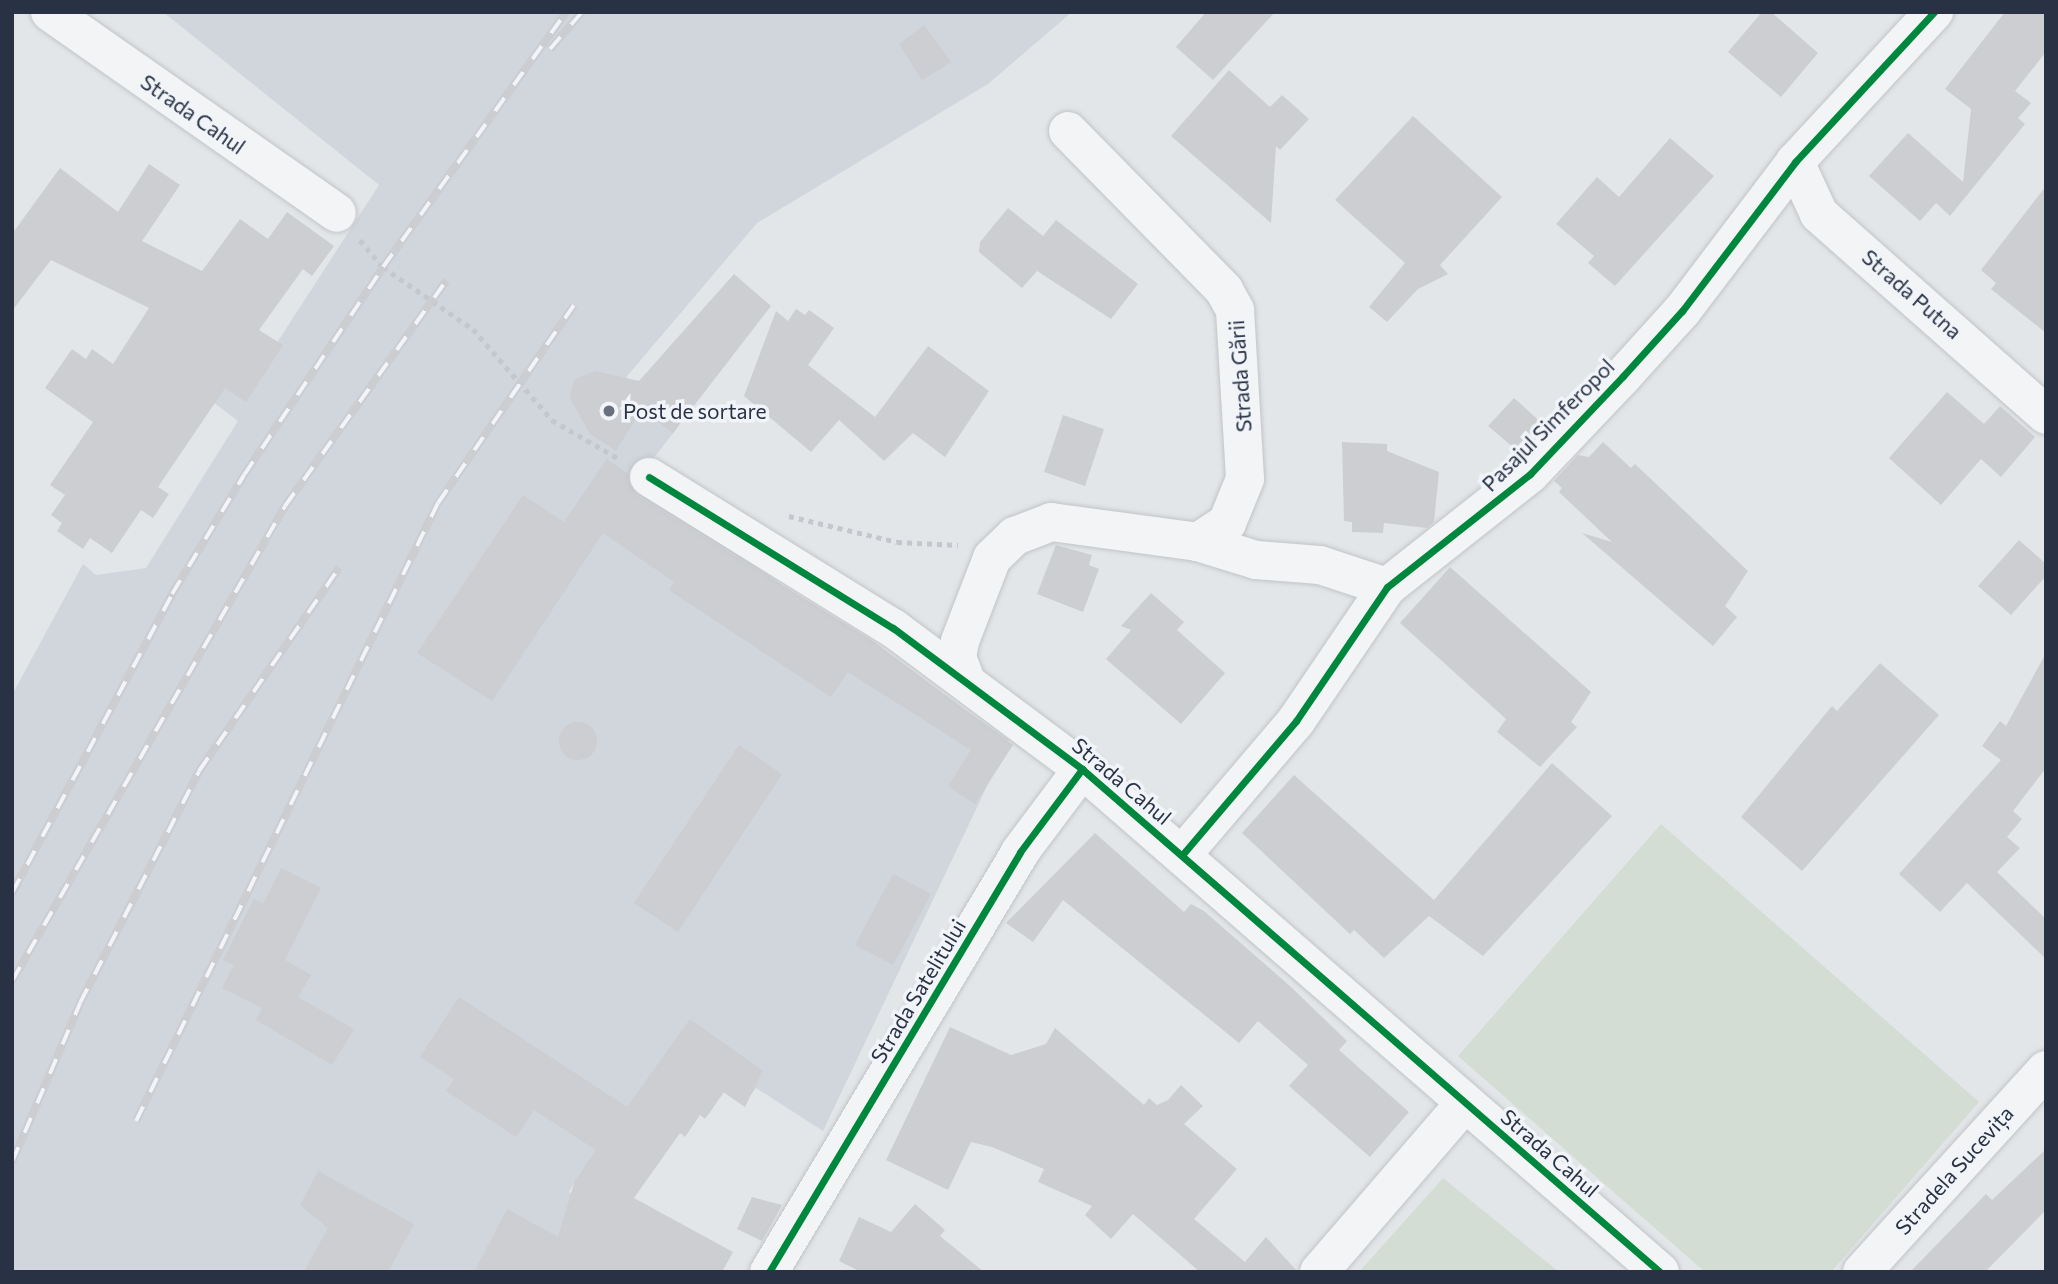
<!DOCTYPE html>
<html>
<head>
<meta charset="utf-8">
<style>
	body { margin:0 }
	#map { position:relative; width:2058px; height:1284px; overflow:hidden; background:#e3e6e9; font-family:Commissioner,sans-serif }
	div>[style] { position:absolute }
	.built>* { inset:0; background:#d1d5dc }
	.green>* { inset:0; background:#d3ddd3 }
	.building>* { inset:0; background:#ccced1 }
	.round { border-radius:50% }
	.path>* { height:4.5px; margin-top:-2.25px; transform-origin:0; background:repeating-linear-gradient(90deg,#c4c7cc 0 5px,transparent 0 10px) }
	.roads { filter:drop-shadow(0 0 2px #c1c4c7) drop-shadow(0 0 2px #c1c4c7) }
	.minor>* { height:38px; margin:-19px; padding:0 19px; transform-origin:19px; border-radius:19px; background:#f3f4f5 }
	.rail>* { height:8px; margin-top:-4px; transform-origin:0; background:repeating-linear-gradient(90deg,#f1f4f8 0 16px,#cccdd0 0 32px); box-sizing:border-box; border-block:2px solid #cccdd0 }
	.cycleway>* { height:7px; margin:-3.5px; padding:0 3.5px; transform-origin:3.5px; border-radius:3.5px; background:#00873e }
	.dots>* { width:19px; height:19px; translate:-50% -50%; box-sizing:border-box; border:4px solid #f1f4f8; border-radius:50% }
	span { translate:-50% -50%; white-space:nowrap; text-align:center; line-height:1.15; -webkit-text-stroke:7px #f1f4f8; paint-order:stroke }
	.street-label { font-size:21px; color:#283244 }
	.poi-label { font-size:21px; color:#283244 }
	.left { translate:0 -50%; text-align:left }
	.frame { position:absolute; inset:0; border:14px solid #283244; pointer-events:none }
</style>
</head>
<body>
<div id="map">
	<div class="built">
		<div style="clip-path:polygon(163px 12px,1072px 12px,988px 84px,757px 223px,623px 381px,678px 427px,634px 483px,1009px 740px,823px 1131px,756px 1088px,742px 1105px,723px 1092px,709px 1114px,675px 1090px,580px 1172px,569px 1192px,598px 1212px,570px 1272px,12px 1272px,12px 695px,83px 564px,96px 575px,146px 568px,238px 421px,189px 384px,269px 355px,379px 185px)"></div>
	</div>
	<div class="green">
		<div style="clip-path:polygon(1661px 824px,1979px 1102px,1831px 1272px,1705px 1272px,1458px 1056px)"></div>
		<div style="clip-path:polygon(1443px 1178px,1559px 1272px,1359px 1272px)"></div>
	</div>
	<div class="building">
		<div style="clip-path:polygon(1206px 12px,1275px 12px,1213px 80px,1176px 47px)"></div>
		<div style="clip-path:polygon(1762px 12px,1771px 12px,1818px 53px,1781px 97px,1728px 52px)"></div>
		<div style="clip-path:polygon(2005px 12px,2046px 12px,2046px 52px,2015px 91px,2031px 103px,2018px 118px,2025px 124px,1950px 216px,1936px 203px,1920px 221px,1869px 176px,1908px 133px,1963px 182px,1971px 109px,1945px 89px)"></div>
		<div style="clip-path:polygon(924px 25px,951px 62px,922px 80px,899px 44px)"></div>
		<div style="clip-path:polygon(1229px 70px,1270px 107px,1282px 95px,1309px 119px,1280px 150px,1276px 146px,1271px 223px,1171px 136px)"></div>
		<div style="clip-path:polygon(1413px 116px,1502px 197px,1440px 265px,1448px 274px,1418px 289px,1387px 322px,1369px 307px,1405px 263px,1335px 200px)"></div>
		<div style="clip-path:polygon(1670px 138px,1714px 176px,1615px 286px,1588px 263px,1594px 256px,1556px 224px,1597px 177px,1619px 197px)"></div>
		<div style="clip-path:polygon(149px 164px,180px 185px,142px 241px,202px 271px,240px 219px,268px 239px,287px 212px,334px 246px,312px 276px,303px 269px,259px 330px,283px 345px,246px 402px,225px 388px,158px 487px,169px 494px,153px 518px,141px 510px,112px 553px,90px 538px,83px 549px,57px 531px,62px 523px,51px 515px,65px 495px,50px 485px,93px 422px,45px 388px,72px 349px,86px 359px,92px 349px,113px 364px,149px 308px,51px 260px,12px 311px,12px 234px,60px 168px,118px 212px)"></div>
		<div style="clip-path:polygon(2046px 186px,2046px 333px,1991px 289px,1996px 283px,1981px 270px)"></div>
		<div style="clip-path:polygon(1008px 208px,1043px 236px,1056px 220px,1138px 284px,1111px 319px,1037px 271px,1022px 288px,979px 252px,980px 242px)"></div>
		<div style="clip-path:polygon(734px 274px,771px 306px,673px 433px,642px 409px,616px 451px,590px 434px,570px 398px,574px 380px,595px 371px,639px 381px)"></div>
		<div style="clip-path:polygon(796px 309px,805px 315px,809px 310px,834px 328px,808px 365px,875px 417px,928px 346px,989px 391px,945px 457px,913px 433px,884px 461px,839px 420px,811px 452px,744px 396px,776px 311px,788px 321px)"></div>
		<div style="clip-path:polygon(1947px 392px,1984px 424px,2000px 406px,2035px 437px,2001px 477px,1981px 459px,1941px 505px,1889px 458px)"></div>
		<div style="clip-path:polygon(1514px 398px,1545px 426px,1520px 453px,1488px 426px)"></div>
		<div style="clip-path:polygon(1063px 415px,1104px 429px,1085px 486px,1044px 472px)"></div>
		<div style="clip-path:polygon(1342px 442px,1387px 444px,1387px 451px,1439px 472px,1434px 522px,1427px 528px,1384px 523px,1383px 533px,1352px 532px,1352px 522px,1344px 521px)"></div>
		<div style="clip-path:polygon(1603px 442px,1631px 468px,1635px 464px,1748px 571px,1725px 606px,1737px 617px,1713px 646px,1582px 533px,1612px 542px,1559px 492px,1562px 488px,1554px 481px,1578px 455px,1589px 457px)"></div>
		<div style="clip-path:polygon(607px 459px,628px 474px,637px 496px,870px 639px,1013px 745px,975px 804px,948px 786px,971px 750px,848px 672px,831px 697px,669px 590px,674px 582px,603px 533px,492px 701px,417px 653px,523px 495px,564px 522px)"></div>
		<div style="clip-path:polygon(2019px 540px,2046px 564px,2046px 576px,2011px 615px,1978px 586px)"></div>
		<div style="clip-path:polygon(1056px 545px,1092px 555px,1089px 565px,1099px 569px,1083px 612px,1037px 594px)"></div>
		<div style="clip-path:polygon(1450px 567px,1591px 692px,1571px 722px,1577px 727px,1540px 767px,1497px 732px,1506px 719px,1400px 623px)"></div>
		<div style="clip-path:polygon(1151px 593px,1184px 622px,1177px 630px,1225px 673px,1181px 724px,1106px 659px,1131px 630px,1121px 626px)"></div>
		<div style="clip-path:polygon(2046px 653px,2046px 768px,2013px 811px,2022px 819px,2007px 837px,2020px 848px,1997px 872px,2046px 919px,2046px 959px,1967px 883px,1940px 912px,1899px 874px,2001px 760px,1982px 746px,2000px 721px,2006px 726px)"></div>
		<div style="clip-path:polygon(1880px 663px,1939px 715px,1802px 871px,1741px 817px,1832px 706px,1837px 711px)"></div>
		<div class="round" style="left:559px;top:722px;width:38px;height:38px"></div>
		<div style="clip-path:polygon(739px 745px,782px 774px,678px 932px,634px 903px)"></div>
		<div style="clip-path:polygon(1552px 763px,1612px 816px,1483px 956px,1429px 916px,1384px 958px,1354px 930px,1350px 934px,1242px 833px,1294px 775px,1434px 900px)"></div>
		<div style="clip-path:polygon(1095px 833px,1184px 912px,1191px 904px,1204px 911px,1290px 986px,1347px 1041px,1339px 1050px,1409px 1112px,1370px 1157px,1289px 1086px,1308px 1065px,1258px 1021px,1239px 1043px,1063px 900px,1033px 942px,1006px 923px)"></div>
		<div style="clip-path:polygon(281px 868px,321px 888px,285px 960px,311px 975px,298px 997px,354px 1029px,332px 1065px,256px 1020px,262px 1008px,222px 988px,234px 965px,223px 960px,254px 899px,263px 904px)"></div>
		<div style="clip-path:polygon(893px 874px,931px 894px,893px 965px,855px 945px)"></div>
		<div style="clip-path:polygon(459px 997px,627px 1107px,690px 1019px,763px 1071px,745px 1107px,724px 1092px,705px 1119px,700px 1115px,685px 1137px,680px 1133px,634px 1198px,733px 1252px,722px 1272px,474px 1272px,507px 1209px,558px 1237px,575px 1180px,596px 1150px,534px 1110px,516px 1137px,446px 1091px,454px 1079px,420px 1057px)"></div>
		<div style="clip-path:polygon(950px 1027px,1011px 1055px,1046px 1044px,1055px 1028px,1144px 1105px,1149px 1098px,1157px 1105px,1168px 1100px,1181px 1085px,1203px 1106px,1184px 1124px,1237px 1169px,1194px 1219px,1245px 1262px,1266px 1237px,1298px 1272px,1200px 1272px,1133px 1214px,1111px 1239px,1085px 1215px,1092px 1206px,1038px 1182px,1044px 1169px,992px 1147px,971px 1142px,948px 1190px,886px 1160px)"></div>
		<div style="clip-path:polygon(2046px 1149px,2046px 1210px,1985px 1272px,1910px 1272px,1986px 1194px,1992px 1200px)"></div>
		<div style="clip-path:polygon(318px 1171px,414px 1224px,388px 1272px,304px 1272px,328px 1228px,300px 1205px)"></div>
		<div style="clip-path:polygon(752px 1197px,782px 1205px,762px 1241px,737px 1229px)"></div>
		<div style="clip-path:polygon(915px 1204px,945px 1230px,940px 1236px,984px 1272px,861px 1272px,839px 1261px,859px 1217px,891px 1232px)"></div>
	</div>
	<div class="path">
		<div style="left:360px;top:240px;width:35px;rotate:50deg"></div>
		<div style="left:383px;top:267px;width:109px;rotate:34.6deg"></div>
		<div style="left:473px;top:329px;width:121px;rotate:49deg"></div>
		<div style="left:552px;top:420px;width:78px;rotate:30.2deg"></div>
		<div style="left:789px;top:516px;width:111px;rotate:13.5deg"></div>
		<div style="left:897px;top:542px;width:61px;rotate:2.8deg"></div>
	</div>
	<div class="roads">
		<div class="minor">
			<div style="left:50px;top:12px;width:350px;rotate:35deg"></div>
			<div style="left:1068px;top:131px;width:223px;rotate:45.5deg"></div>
			<div style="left:1224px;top:290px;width:23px;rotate:61deg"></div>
			<div style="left:1235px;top:310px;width:169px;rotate:86.6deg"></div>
			<div style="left:1245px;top:479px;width:48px;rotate:112.2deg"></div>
			<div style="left:1227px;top:523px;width:35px;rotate:147deg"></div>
			<div style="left:1795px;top:162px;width:57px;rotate:65.2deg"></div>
			<div style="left:1819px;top:214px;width:303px;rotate:41.5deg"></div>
			<div style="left:649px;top:477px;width:287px;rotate:31.8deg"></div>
			<div style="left:893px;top:628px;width:236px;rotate:36.7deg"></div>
			<div style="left:1082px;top:769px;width:766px;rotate:41.03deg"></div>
			<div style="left:965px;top:678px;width:22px;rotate:-111deg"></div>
			<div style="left:957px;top:657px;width:16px;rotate:-79deg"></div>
			<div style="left:960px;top:641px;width:89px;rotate:-68.9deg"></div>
			<div style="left:992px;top:558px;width:32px;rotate:-44deg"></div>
			<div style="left:1015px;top:536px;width:39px;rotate:-21deg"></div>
			<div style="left:1051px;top:522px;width:148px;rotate:7.7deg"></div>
			<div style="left:1198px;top:542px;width:61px;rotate:17.2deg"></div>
			<div style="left:1256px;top:560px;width:64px;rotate:4.5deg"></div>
			<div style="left:1320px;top:565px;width:71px;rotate:18.2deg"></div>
			<div style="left:1182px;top:855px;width:176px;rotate:-49.6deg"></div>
			<div style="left:1296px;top:721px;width:162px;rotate:-55.8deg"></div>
			<div style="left:1387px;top:587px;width:182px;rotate:-38.3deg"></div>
			<div style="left:1530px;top:474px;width:135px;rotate:-46.5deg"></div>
			<div style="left:1623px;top:376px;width:88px;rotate:-47.8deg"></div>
			<div style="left:1682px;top:311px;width:187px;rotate:-52.8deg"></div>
			<div style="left:1795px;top:162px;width:205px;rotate:-47.2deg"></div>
			<div style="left:769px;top:1272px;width:489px;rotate:-59.1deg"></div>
			<div style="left:1020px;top:852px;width:104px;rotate:-53.2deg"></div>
			<div style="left:1319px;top:1272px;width:223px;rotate:-49.2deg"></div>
			<div style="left:1862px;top:1272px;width:273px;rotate:-47.7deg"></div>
		</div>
	</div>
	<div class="rail">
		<div style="left:550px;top:49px;width:49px;rotate:-49.1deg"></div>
		<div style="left:12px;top:893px;width:339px;rotate:-61.8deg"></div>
		<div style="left:172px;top:594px;width:139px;rotate:-58.8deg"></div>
		<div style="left:244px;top:475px;width:250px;rotate:-56.2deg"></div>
		<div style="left:383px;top:267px;width:314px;rotate:-54.3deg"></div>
		<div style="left:12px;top:981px;width:548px;rotate:-60.11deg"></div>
		<div style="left:285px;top:506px;width:277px;rotate:-54.4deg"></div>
		<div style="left:136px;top:1121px;width:688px;rotate:-63.96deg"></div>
		<div style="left:438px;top:503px;width:240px;rotate:-55.5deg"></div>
		<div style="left:12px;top:1162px;width:173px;rotate:-66.8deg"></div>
		<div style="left:80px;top:1003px;width:261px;rotate:-62.8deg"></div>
		<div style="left:199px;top:771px;width:247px;rotate:-55.4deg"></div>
	</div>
	<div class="cycleway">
		<div style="left:649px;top:477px;width:287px;rotate:31.8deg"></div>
		<div style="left:893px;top:628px;width:236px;rotate:36.7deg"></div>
		<div style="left:1082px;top:769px;width:766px;rotate:41.03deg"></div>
		<div style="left:1182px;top:855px;width:176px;rotate:-49.6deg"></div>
		<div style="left:1296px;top:721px;width:162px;rotate:-55.8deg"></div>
		<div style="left:1387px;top:587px;width:182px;rotate:-38.3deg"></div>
		<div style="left:1530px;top:474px;width:135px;rotate:-46.5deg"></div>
		<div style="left:1623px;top:376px;width:88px;rotate:-47.8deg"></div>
		<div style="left:1682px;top:311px;width:187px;rotate:-52.8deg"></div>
		<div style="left:1795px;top:162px;width:205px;rotate:-47.2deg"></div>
		<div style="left:769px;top:1272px;width:489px;rotate:-59.1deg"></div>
		<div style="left:1020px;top:852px;width:104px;rotate:-53.2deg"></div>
	</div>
	<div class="dots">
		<div style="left:609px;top:411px;background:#69717e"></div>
	</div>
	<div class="street-label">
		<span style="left:193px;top:114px;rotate:35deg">Strada Cahul</span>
		<span style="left:1912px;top:294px;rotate:41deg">Strada Putna</span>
		<span style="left:1240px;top:376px;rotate:-94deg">Strada Gării</span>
		<span style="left:1548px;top:425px;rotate:-45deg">Pasajul Simferopol</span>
		<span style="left:1122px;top:781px;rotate:40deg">Strada Cahul</span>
		<span style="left:918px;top:991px;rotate:-59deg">Strada Satelitului</span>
		<span style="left:1550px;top:1153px;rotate:41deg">Strada Cahul</span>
		<span style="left:1954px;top:1170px;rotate:-48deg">Stradela Sucevița</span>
	</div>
	<div class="poi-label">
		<span class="left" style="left:623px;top:411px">Post de sortare</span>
	</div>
	<div class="frame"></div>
</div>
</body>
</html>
